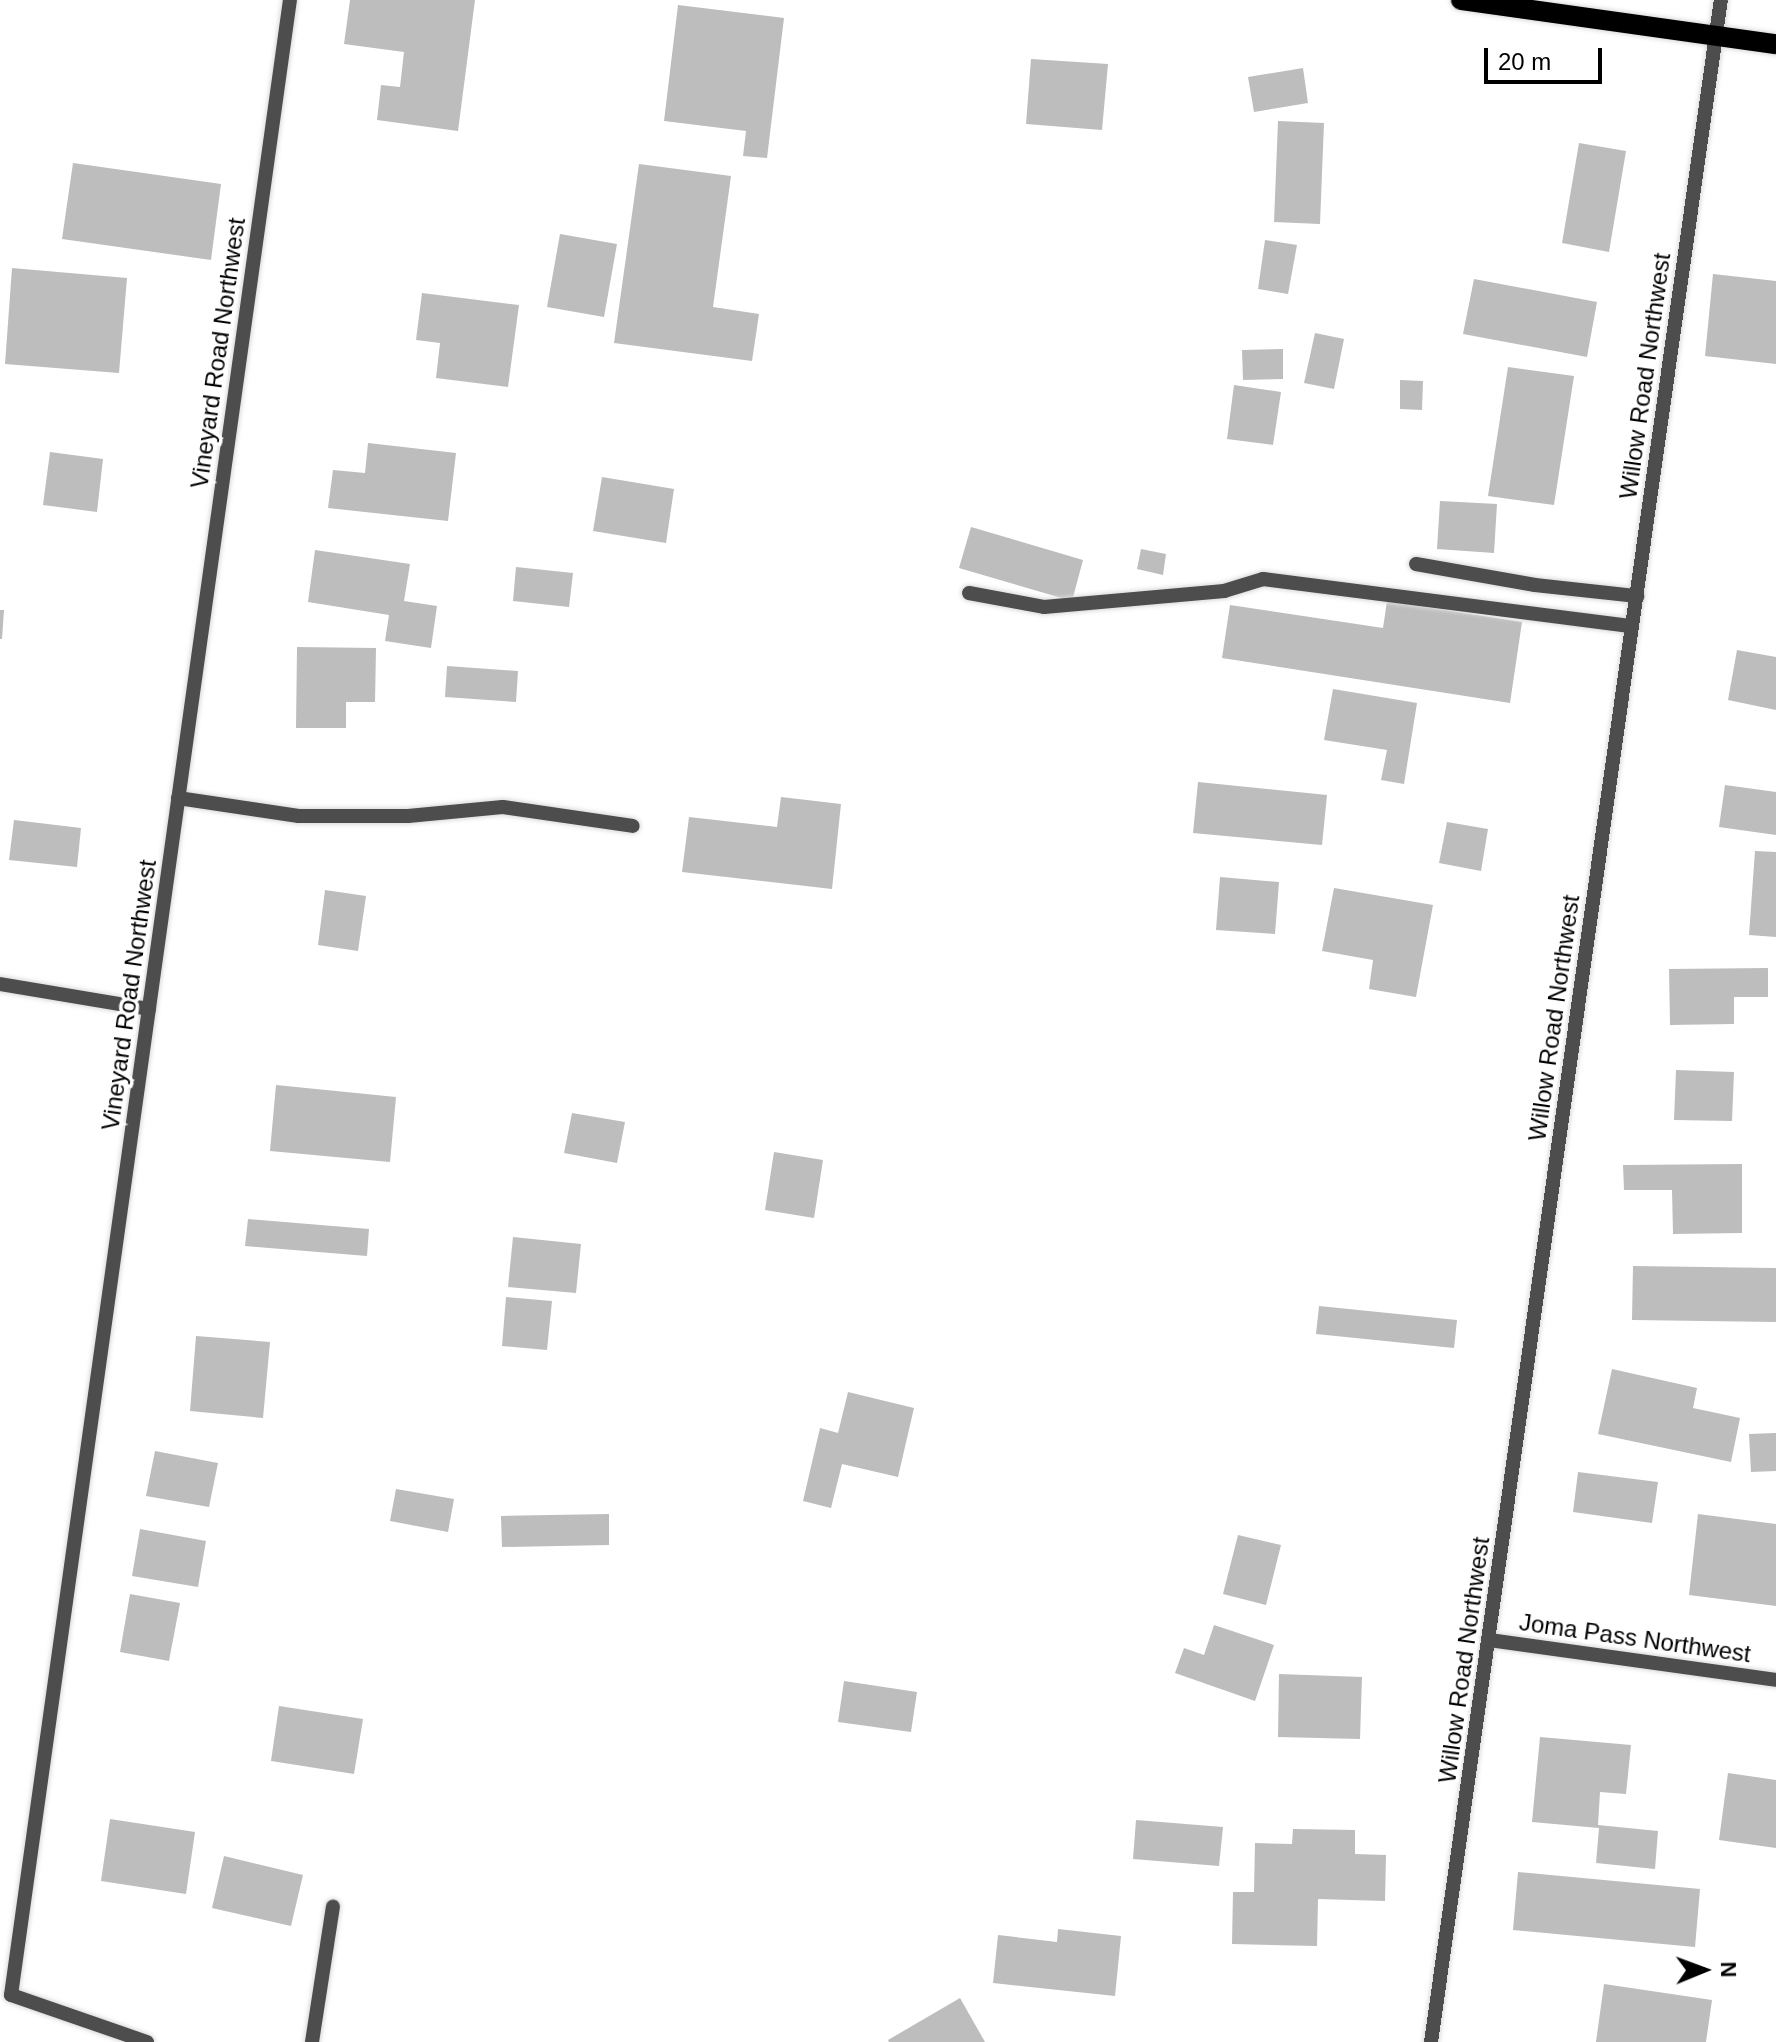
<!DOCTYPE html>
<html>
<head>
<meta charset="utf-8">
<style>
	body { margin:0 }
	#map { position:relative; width:1776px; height:2042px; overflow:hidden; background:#fff; font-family:Helvetica,sans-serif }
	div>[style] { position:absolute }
	.building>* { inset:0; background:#bdbdbd }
	.roads { filter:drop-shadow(0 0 2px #dbdbdb) drop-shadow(0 0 2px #dbdbdb) }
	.minor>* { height:14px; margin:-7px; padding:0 7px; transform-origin:7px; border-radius:7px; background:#4d4d4d }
	.major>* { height:20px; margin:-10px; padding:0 10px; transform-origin:10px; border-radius:10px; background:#000 }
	span { translate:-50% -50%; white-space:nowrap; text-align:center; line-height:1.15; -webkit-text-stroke:7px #fff; paint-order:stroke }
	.street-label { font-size:24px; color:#000 }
	.north { position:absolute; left:1664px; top:1930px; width:80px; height:80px; -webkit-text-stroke:6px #fff; paint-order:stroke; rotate:89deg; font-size:22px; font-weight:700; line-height:32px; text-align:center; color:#000 }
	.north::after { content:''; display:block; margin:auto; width:28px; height:36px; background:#000; clip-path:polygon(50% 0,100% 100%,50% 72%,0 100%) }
	.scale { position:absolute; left:1484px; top:48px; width:118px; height:36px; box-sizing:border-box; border:4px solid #000; border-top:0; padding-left:10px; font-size:24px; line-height:28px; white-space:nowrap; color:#000; -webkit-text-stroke:6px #fff; paint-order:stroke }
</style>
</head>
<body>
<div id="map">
	<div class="building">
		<div style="clip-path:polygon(350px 0,475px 0,458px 131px,377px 120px,381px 85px,400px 87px,404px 52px,344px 44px)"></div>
		<div style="clip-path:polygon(678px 5px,784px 18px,767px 158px,743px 156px,746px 131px,664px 121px)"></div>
		<div style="clip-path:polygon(1031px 59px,1108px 64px,1102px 130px,1026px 124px)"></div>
		<div style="clip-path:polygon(1303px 68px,1308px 103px,1254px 112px,1248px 77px)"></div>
		<div style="clip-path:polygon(1278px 121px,1324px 123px,1320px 224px,1274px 222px)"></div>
		<div style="clip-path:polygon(1579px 143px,1626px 151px,1609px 252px,1562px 243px)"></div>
		<div style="clip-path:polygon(73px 163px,221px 184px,211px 260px,62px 239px)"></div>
		<div style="clip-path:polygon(639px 164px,731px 176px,713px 307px,759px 314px,752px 361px,614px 343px)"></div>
		<div style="clip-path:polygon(560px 234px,617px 244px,604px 317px,547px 307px)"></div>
		<div style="clip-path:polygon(1265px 240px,1297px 245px,1288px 294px,1258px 289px)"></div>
		<div style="clip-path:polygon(12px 268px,127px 278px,119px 373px,5px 364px)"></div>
		<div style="clip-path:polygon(1713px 274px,1776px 281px,1776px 364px,1705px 356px)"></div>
		<div style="clip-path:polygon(1474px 279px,1597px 302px,1587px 357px,1463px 334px)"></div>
		<div style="clip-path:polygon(422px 293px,519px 305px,508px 387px,436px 378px,440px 343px,416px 340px)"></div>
		<div style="clip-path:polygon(1315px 333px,1344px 339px,1334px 389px,1304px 383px)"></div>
		<div style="clip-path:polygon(1283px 349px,1283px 379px,1243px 380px,1242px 350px)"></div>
		<div style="clip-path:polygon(1508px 367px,1574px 376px,1554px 505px,1488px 496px)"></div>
		<div style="clip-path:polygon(1400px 380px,1423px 381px,1422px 410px,1400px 409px)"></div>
		<div style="clip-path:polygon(1234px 385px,1281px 392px,1273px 445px,1227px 439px)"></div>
		<div style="clip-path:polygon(368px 443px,456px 453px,448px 521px,328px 508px,333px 470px,365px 473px)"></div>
		<div style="clip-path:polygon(50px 452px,103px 459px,97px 512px,43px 505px)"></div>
		<div style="clip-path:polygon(602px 477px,674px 489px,666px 543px,593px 531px)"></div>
		<div style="clip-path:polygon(1440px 501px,1497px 504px,1494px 553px,1437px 549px)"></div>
		<div style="clip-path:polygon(971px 527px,1083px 560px,1072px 601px,959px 568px)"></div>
		<div style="clip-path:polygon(1141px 549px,1166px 554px,1163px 575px,1137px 569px)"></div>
		<div style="clip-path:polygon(315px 550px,410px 564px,404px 601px,437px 606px,431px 648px,385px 641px,389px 615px,308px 602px)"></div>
		<div style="clip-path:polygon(516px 567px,573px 573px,569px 607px,513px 601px)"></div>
		<div style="clip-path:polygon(1387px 601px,1522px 622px,1510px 703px,1222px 658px,1230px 605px,1383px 628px)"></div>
		<div style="clip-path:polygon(0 610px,4px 610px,2px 639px,0 639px)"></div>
		<div style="clip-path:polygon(297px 647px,376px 648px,375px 702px,346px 702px,346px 728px,296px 728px)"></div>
		<div style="clip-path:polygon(1737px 650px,1776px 657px,1776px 710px,1728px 700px)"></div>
		<div style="clip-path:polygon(447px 666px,518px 671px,516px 702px,445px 697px)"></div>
		<div style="clip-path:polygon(1333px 689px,1417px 703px,1404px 784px,1381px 780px,1387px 750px,1324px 740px)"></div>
		<div style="clip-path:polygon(1198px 782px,1327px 795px,1322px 845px,1193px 833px)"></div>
		<div style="clip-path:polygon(1725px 785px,1776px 792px,1776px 835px,1719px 827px)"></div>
		<div style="clip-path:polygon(781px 797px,841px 804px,832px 889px,682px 872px,689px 817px,777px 827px)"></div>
		<div style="clip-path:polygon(14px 820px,81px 828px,77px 867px,9px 860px)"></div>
		<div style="clip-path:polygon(1447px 822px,1488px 829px,1481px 871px,1439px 863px)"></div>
		<div style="clip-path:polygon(1755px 851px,1776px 852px,1776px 937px,1749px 935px)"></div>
		<div style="clip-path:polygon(1220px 877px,1279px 882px,1275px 934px,1216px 930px)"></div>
		<div style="clip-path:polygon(1334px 888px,1433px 905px,1416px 997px,1369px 989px,1373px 960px,1322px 951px)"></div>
		<div style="clip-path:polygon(325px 890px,366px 896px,358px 951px,318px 945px)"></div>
		<div style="clip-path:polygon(1768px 968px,1768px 997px,1734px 997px,1734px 1024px,1670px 1025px,1669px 969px)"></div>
		<div style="clip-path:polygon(1676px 1070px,1734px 1072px,1732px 1121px,1674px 1120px)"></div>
		<div style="clip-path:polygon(276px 1085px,396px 1097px,390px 1162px,270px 1151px)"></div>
		<div style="clip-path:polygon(572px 1113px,625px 1122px,617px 1163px,564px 1153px)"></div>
		<div style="clip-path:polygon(774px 1152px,823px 1160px,814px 1218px,765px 1210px)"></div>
		<div style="clip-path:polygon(1742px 1164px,1742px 1233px,1673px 1234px,1672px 1190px,1624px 1190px,1623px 1165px)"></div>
		<div style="clip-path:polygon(248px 1219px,369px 1229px,367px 1256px,245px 1246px)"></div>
		<div style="clip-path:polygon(513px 1237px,581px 1244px,576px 1293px,508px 1287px)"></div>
		<div style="clip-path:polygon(1633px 1266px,1776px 1268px,1776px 1322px,1632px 1320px)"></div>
		<div style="clip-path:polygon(506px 1297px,552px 1301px,547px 1350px,502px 1346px)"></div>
		<div style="clip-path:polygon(1319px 1306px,1457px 1320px,1454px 1348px,1316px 1334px)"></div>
		<div style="clip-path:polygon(196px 1336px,270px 1342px,263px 1418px,190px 1411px)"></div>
		<div style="clip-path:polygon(1612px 1369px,1697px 1388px,1693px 1408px,1740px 1418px,1731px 1462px,1598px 1434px)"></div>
		<div style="clip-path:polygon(848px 1392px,914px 1408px,898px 1477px,842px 1464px,831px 1508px,803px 1501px,820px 1428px,838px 1433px)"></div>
		<div style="clip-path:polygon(1776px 1433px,1776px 1471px,1751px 1472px,1749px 1434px)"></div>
		<div style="clip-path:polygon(155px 1451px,218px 1463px,209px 1507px,146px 1496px)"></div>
		<div style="clip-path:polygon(1578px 1472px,1658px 1482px,1652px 1523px,1573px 1512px)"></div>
		<div style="clip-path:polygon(396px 1489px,454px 1499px,448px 1532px,390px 1521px)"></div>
		<div style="clip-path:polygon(609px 1514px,609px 1545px,502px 1547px,501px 1516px)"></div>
		<div style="clip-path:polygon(1698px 1514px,1776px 1524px,1776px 1606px,1689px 1595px)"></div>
		<div style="clip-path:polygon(140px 1529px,206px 1541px,198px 1587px,132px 1576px)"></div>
		<div style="clip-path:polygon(1238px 1535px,1281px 1545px,1266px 1605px,1223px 1594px)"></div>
		<div style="clip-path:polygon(130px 1594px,180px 1603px,169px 1661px,120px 1652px)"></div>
		<div style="clip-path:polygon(1214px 1625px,1274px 1645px,1255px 1701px,1175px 1673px,1184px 1648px,1204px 1655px)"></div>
		<div style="clip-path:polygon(1279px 1674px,1362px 1677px,1360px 1739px,1278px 1737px)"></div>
		<div style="clip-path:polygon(844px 1681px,917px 1692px,911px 1732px,838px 1722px)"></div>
		<div style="clip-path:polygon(279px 1706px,363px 1719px,354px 1774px,271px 1761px)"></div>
		<div style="clip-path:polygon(1540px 1737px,1631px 1745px,1626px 1794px,1600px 1792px,1598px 1825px,1658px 1831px,1655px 1869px,1596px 1863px,1599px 1828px,1532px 1822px)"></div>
		<div style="clip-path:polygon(1728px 1773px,1776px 1780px,1776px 1848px,1719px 1840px)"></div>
		<div style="clip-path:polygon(110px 1819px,195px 1832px,186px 1894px,101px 1881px)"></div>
		<div style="clip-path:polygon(1136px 1820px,1223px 1827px,1219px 1866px,1133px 1859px)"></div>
		<div style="clip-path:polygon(1293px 1829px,1355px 1830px,1355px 1854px,1386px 1855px,1385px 1901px,1318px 1899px,1317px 1946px,1232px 1944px,1233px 1892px,1254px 1892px,1255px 1843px,1292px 1844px)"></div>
		<div style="clip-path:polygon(224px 1856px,303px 1875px,291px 1926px,212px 1908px)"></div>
		<div style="clip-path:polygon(1518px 1872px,1700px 1889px,1695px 1947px,1513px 1930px)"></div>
		<div style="clip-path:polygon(1058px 1929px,1121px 1936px,1115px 1996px,993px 1983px,998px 1935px,1057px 1942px)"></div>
		<div style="clip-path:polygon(1604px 1984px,1712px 2000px,1706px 2042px,1596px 2042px)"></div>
		<div style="clip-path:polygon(960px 1998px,985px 2042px,889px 2042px,888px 2040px)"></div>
	</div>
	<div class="roads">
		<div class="minor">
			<div style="left:1416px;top:564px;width:121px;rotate:10deg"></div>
			<div style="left:1535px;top:585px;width:103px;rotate:6.2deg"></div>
			<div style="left:969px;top:593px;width:76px;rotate:10.6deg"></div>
			<div style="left:1044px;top:607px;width:181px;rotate:-5.1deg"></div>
			<div style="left:1224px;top:591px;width:41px;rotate:-17.1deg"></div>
			<div style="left:1263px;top:579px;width:372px;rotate:7.3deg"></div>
			<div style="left:178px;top:798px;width:122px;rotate:8.5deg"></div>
			<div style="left:299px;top:816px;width:109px"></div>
			<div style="left:408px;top:816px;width:95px;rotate:-5.4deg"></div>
			<div style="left:503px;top:807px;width:131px;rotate:8.3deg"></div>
			<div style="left:0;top:984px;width:151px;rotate:9.5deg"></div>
			<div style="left:1489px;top:1640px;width:290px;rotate:7.9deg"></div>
			<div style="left:147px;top:2042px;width:144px;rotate:-160.9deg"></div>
			<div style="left:11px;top:1995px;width:2014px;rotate:-82.04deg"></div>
			<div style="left:312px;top:2042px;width:137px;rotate:-81.2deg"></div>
			<div style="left:1431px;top:2042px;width:2062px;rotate:-81.92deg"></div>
		</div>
		<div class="major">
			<div style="left:1461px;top:0;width:318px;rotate:8deg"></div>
		</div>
	</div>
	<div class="street-label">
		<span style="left:218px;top:353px;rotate:-82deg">Vineyard Road Northwest</span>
		<span style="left:1645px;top:376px;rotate:-82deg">Willow Road Northwest</span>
		<span style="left:129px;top:995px;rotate:-82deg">Vineyard Road Northwest</span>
		<span style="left:1554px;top:1018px;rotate:-82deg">Willow Road Northwest</span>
		<span style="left:1635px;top:1638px;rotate:8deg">Joma Pass Northwest</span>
		<span style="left:1464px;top:1660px;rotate:-82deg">Willow Road Northwest</span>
	</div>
	<div class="north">N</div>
	<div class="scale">20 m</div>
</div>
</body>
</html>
